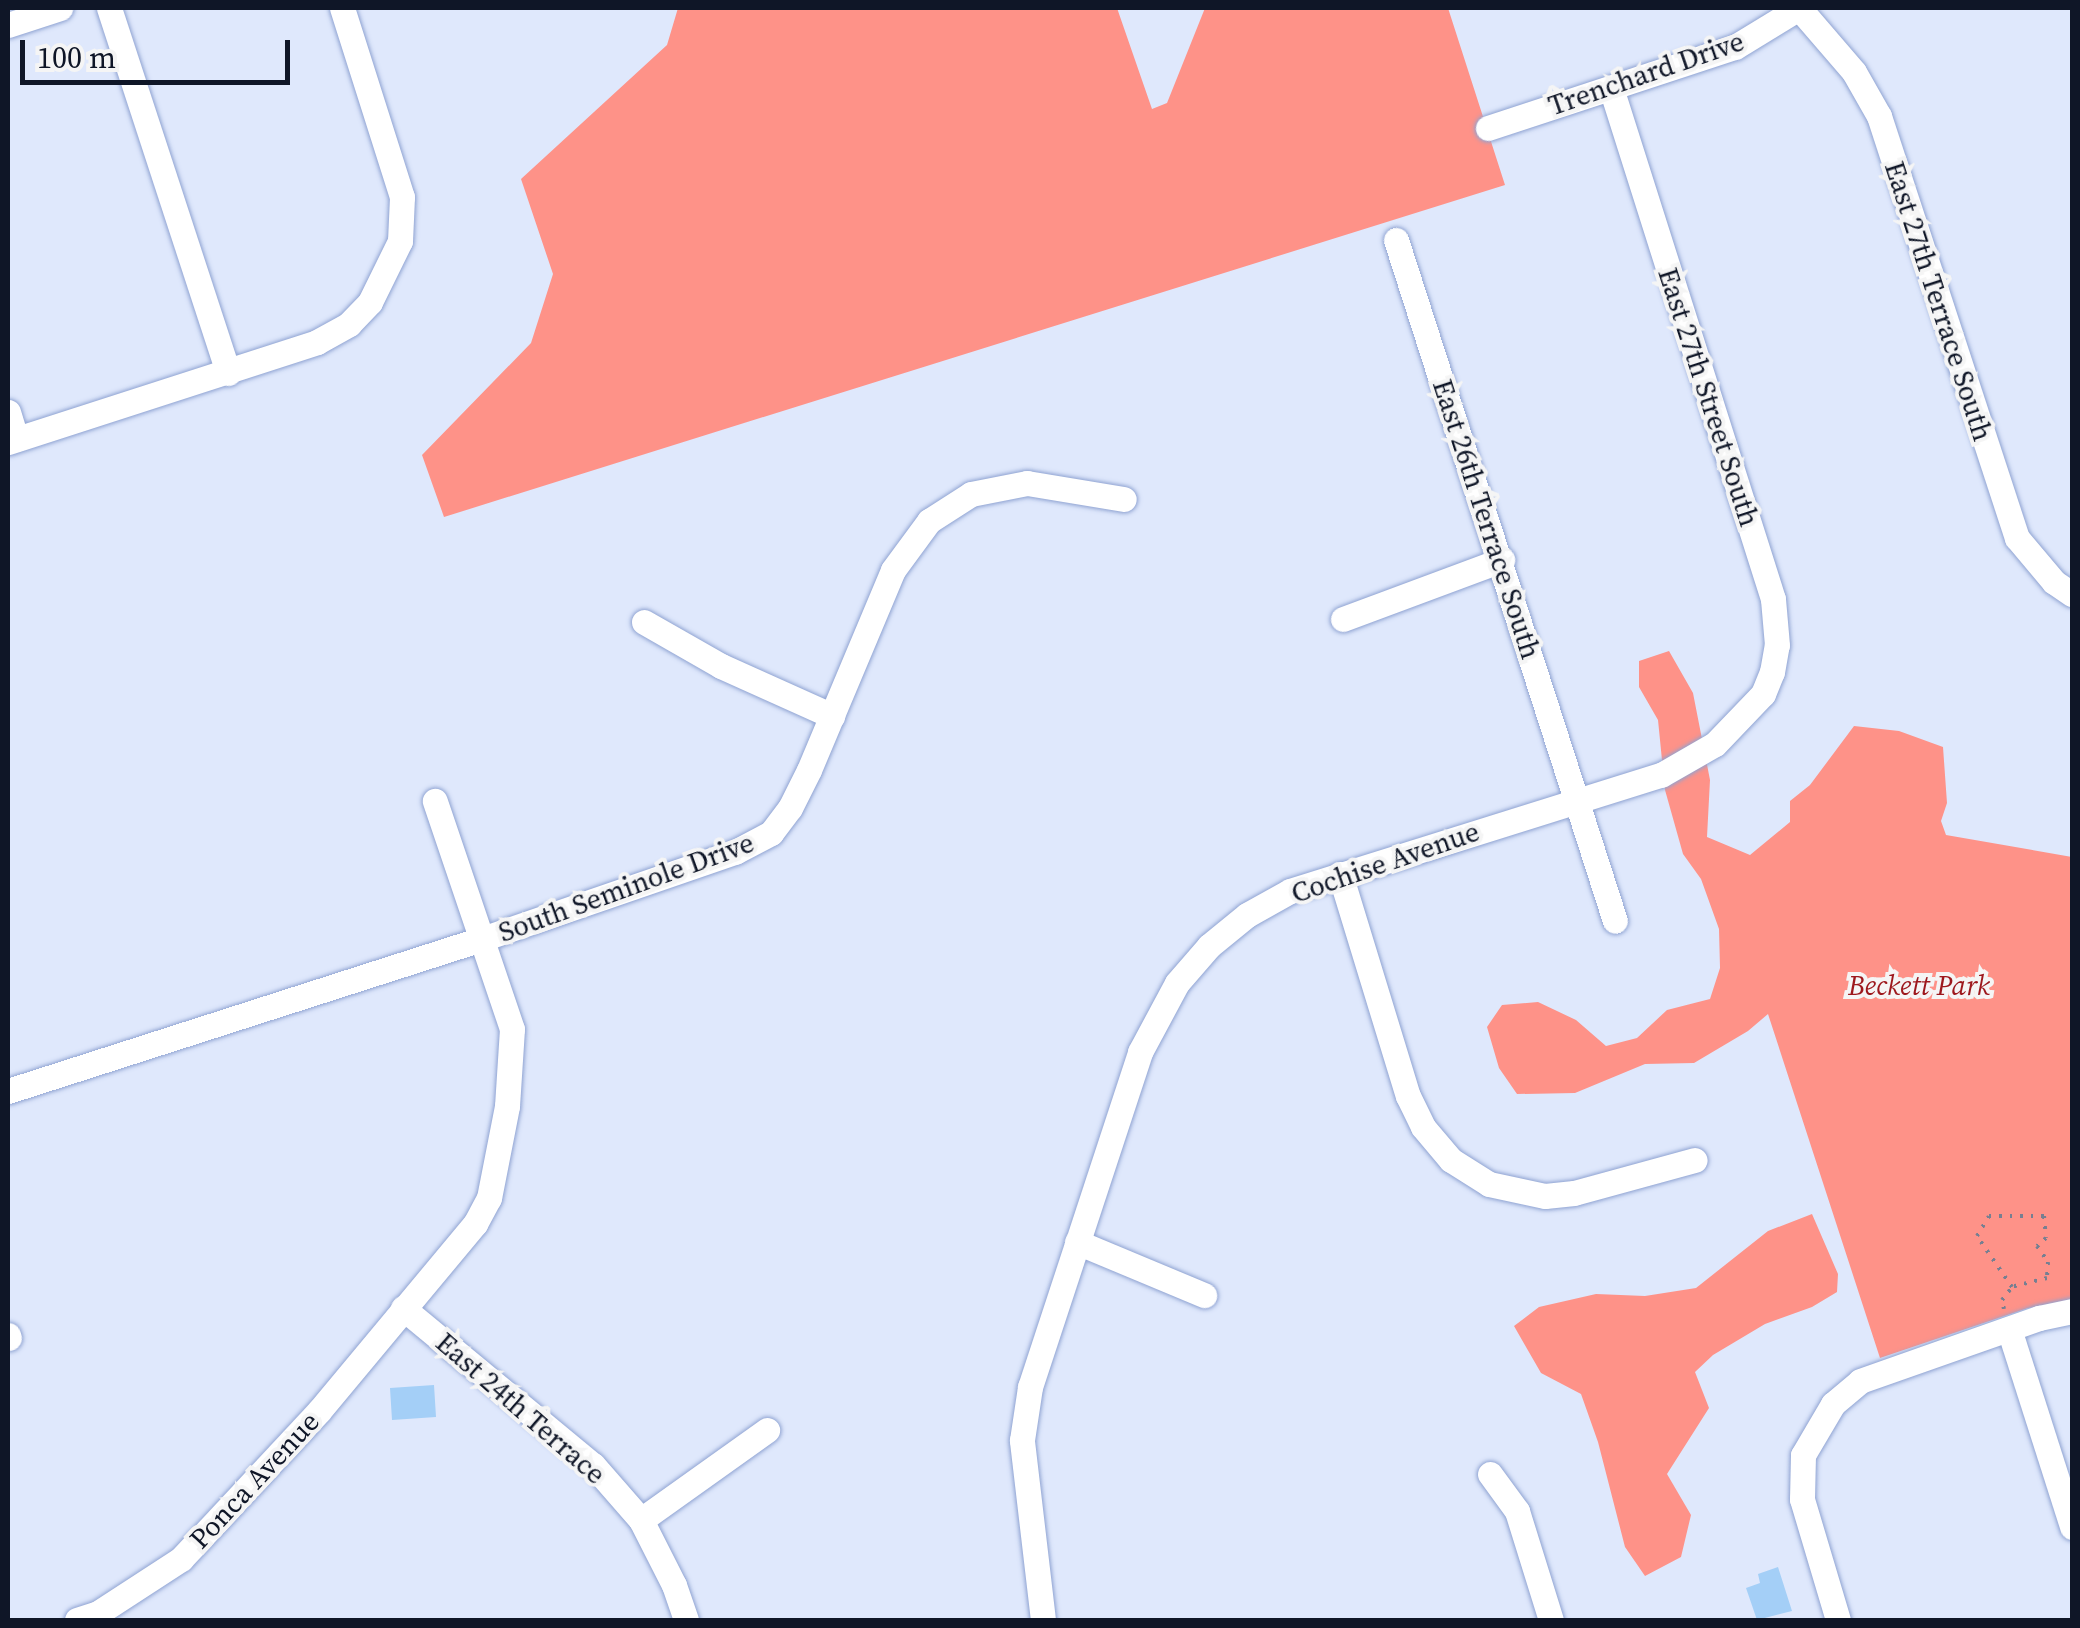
<!DOCTYPE html>
<html>
<head>
<meta charset="utf-8">
<style>
	body { margin:0 }
	#map { position:relative; width:2080px; height:1628px; overflow:hidden; background:#dfe8fc; font-family:"Source Serif 4",serif }
	div>[style] { position:absolute }
	.green>* { inset:0; background:#fe9288 }
	.building>* { inset:0; background:#a4cff7 }
	.path>* { height:4px; margin-top:-2px; transform-origin:0; background:repeating-linear-gradient(90deg,#777f91 0 2.5px,transparent 0 10.5px) }
	.roads { filter:drop-shadow(0 0 2px #8fa3d2) drop-shadow(0 0 2px #8fa3d2) }
	.minor>* { height:25px; margin:-12.5px; padding:0 12.5px; transform-origin:12.5px; border-radius:12.5px; background:#fff }
	span { translate:-50% -50%; white-space:nowrap; text-align:center; line-height:1.15; -webkit-text-stroke:8px #f5f5f5; paint-order:stroke }
	.street-label { font-size:28px; color:#0f1627 }
	.park-label { font-size:28px; color:#9d181d; font-style:italic }
	.frame { position:absolute; inset:0; border:10px solid #0f1627; pointer-events:none }
	.scale { position:absolute; left:20px; top:40px; width:270px; height:45px; box-sizing:border-box; border:5px solid #0f1627; border-top:0; padding-left:12px; font-size:30px; line-height:35px; white-space:nowrap; color:#0f1627; -webkit-text-stroke:8px #f5f5f5; paint-order:stroke }
</style>
</head>
<body>
<div id="map">
	<div class="green">
		<div style="clip-path:polygon(678px 8px,1117px 8px,1152px 109px,1167px 103px,1205px 8px,1448px 8px,1505px 185px,444px 517px,422px 455px,531px 343px,553px 274px,521px 179px,667px 45px)"></div>
		<div style="clip-path:polygon(1669px 651px,1693px 693px,1710px 780px,1707px 837px,1750px 855px,1790px 822px,1790px 801px,1810px 785px,1854px 726px,1899px 731px,1943px 747px,1947px 803px,1941px 821px,1946px 835px,2072px 857px,2072px 1302px,2028px 1308px,1880px 1358px,1768px 1014px,1748px 1031px,1694px 1063px,1645px 1064px,1575px 1093px,1517px 1094px,1499px 1068px,1487px 1027px,1502px 1005px,1538px 1002px,1576px 1020px,1606px 1046px,1637px 1038px,1667px 1010px,1710px 999px,1720px 968px,1719px 929px,1701px 879px,1683px 854px,1665px 790px,1658px 720px,1639px 687px,1639px 661px)"></div>
		<div style="clip-path:polygon(1812px 1214px,1838px 1274px,1837px 1292px,1812px 1307px,1765px 1324px,1713px 1355px,1695px 1372px,1709px 1408px,1667px 1474px,1691px 1515px,1681px 1557px,1645px 1576px,1625px 1547px,1598px 1442px,1581px 1394px,1541px 1373px,1514px 1326px,1539px 1307px,1596px 1294px,1645px 1296px,1696px 1288px,1768px 1231px)"></div>
	</div>
	<div class="building">
		<div style="clip-path:polygon(434px 1385px,436px 1417px,392px 1420px,390px 1388px)"></div>
		<div style="clip-path:polygon(1778px 1567px,1792px 1611px,1757px 1620px,1746px 1588px,1760px 1583px,1758px 1574px)"></div>
	</div>
	<div class="path">
		<div style="left:2004px;top:1309px;width:9px;rotate:-103deg"></div>
		<div style="left:2002px;top:1300px;width:16px;rotate:-52deg"></div>
		<div style="left:2012px;top:1287px;width:62px;rotate:-124.5deg"></div>
		<div style="left:1977px;top:1236px;width:23px;rotate:-59deg"></div>
		<div style="left:1989px;top:1216px;width:55px"></div>
		<div style="left:2044px;top:1216px;width:22px;rotate:85deg"></div>
		<div style="left:2046px;top:1238px;width:12px;rotate:138deg"></div>
		<div style="left:2037px;top:1246px;width:19px;rotate:55deg"></div>
		<div style="left:2048px;top:1262px;width:16px;rotate:94deg"></div>
		<div style="left:2047px;top:1278px;width:36px;rotate:166deg"></div>
	</div>
	<div class="roads">
		<div class="minor">
			<div style="left:109px;top:8px;width:384px;rotate:71.9deg"></div>
			<div style="left:1799px;top:8px;width:84px;rotate:49.3deg"></div>
			<div style="left:1854px;top:72px;width:51px;rotate:60.4deg"></div>
			<div style="left:1879px;top:116px;width:444px;rotate:71.9deg"></div>
			<div style="left:2017px;top:538px;width:57px;rotate:49.9deg"></div>
			<div style="left:2054px;top:582px;width:22px;rotate:34deg"></div>
			<div style="left:8px;top:25px;width:55px;rotate:-18.1deg"></div>
			<div style="left:1488px;top:128px;width:260px;rotate:-18.2deg"></div>
			<div style="left:1735px;top:47px;width:75px;rotate:-31.4deg"></div>
			<div style="left:1396px;top:240px;width:715px;rotate:72.17deg"></div>
			<div style="left:8px;top:412px;width:28px;rotate:73deg"></div>
			<div style="left:8px;top:442px;width:325px;rotate:-17.9deg"></div>
			<div style="left:317px;top:342px;width:37px;rotate:-29deg"></div>
			<div style="left:349px;top:324px;width:30px;rotate:-46deg"></div>
			<div style="left:370px;top:302px;width:68px;rotate:-63.8deg"></div>
			<div style="left:400px;top:241px;width:44px;rotate:-87.4deg"></div>
			<div style="left:402px;top:197px;width:198px;rotate:-107.6deg"></div>
			<div style="left:1343px;top:619px;width:170px;rotate:-20.4deg"></div>
			<div style="left:644px;top:622px;width:89px;rotate:29.7deg"></div>
			<div style="left:721px;top:666px;width:122px;rotate:24.2deg"></div>
			<div style="left:1340px;top:874px;width:232px;rotate:73deg"></div>
			<div style="left:1408px;top:1096px;width:34px;rotate:64deg"></div>
			<div style="left:1423px;top:1127px;width:43px;rotate:49.7deg"></div>
			<div style="left:1451px;top:1160px;width:45px;rotate:32.3deg"></div>
			<div style="left:1489px;top:1184px;width:57px;rotate:12.1deg"></div>
			<div style="left:1545px;top:1196px;width:29px;rotate:-6deg"></div>
			<div style="left:1574px;top:1193px;width:125px;rotate:-15.3deg"></div>
			<div style="left:8px;top:1091px;width:498px;rotate:-17.8deg"></div>
			<div style="left:482px;top:939px;width:268px;rotate:-19deg"></div>
			<div style="left:735px;top:852px;width:41px;rotate:-27.8deg"></div>
			<div style="left:771px;top:833px;width:31px;rotate:-53deg"></div>
			<div style="left:790px;top:808px;width:42px;rotate:-63.4deg"></div>
			<div style="left:809px;top:770px;width:217px;rotate:-67.2deg"></div>
			<div style="left:893px;top:570px;width:61px;rotate:-53.7deg"></div>
			<div style="left:929px;top:521px;width:50px;rotate:-32.7deg"></div>
			<div style="left:971px;top:494px;width:57px;rotate:-11.1deg"></div>
			<div style="left:1027px;top:483px;width:98px;rotate:9.4deg"></div>
			<div style="left:1077px;top:1242px;width:138px;rotate:22.7deg"></div>
			<div style="left:403px;top:1308px;width:246px;rotate:39.6deg"></div>
			<div style="left:593px;top:1465px;width:73px;rotate:48.9deg"></div>
			<div style="left:641px;top:1520px;width:73px;rotate:63.1deg"></div>
			<div style="left:674px;top:1585px;width:37px;rotate:71deg"></div>
			<div style="left:2009px;top:1329px;width:208px;rotate:72.3deg"></div>
			<div style="left:8px;top:1335px;width:3px;rotate:72deg"></div>
			<div style="left:1490px;top:1474px;width:46px;rotate:53.9deg"></div>
			<div style="left:1517px;top:1511px;width:114px;rotate:72.7deg"></div>
			<div style="left:641px;top:1520px;width:155px;rotate:-35.5deg"></div>
			<div style="left:77px;top:1620px;width:22px;rotate:-18deg"></div>
			<div style="left:98px;top:1613px;width:99px;rotate:-33deg"></div>
			<div style="left:181px;top:1559px;width:202px;rotate:-47deg"></div>
			<div style="left:319px;top:1411px;width:244px;rotate:-50.2deg"></div>
			<div style="left:475px;top:1224px;width:30px;rotate:-62deg"></div>
			<div style="left:489px;top:1198px;width:94px;rotate:-78.9deg"></div>
			<div style="left:507px;top:1106px;width:77px;rotate:-86.3deg"></div>
			<div style="left:512px;top:1029px;width:241px;rotate:-108.7deg"></div>
			<div style="left:1043px;top:1620px;width:181px;rotate:-96.7deg"></div>
			<div style="left:1022px;top:1440px;width:54px;rotate:-81.4deg"></div>
			<div style="left:1030px;top:1387px;width:353px;rotate:-71.8deg"></div>
			<div style="left:1140px;top:1052px;width:78px;rotate:-61.8deg"></div>
			<div style="left:1177px;top:983px;width:49px;rotate:-49.1deg"></div>
			<div style="left:1209px;top:946px;width:49px;rotate:-39.2deg"></div>
			<div style="left:1247px;top:915px;width:49px;rotate:-29.2deg"></div>
			<div style="left:1290px;top:891px;width:389px;rotate:-17.4deg"></div>
			<div style="left:1661px;top:775px;width:62px;rotate:-29.9deg"></div>
			<div style="left:1715px;top:744px;width:69px;rotate:-46.2deg"></div>
			<div style="left:1763px;top:694px;width:24px;rotate:-68deg"></div>
			<div style="left:1772px;top:672px;width:27px;rotate:-80deg"></div>
			<div style="left:1777px;top:645px;width:46px;rotate:-95deg"></div>
			<div style="left:1773px;top:599px;width:536px;rotate:-107.59deg"></div>
			<div style="left:1838px;top:1620px;width:126px;rotate:-106.6deg"></div>
			<div style="left:1802px;top:1499px;width:44px;rotate:-88.7deg"></div>
			<div style="left:1803px;top:1455px;width:59px;rotate:-59.5deg"></div>
			<div style="left:1833px;top:1404px;width:35px;rotate:-40deg"></div>
			<div style="left:1860px;top:1381px;width:190px;rotate:-19.4deg"></div>
			<div style="left:2039px;top:1318px;width:34px;rotate:-12deg"></div>
		</div>
	</div>
	<div class="street-label">
		<span style="left:1646px;top:73px;rotate:-19deg">Trenchard Drive</span>
		<span style="left:1939px;top:301px;rotate:72deg">East 27th Terrace South</span>
		<span style="left:1709px;top:397px;rotate:72deg">East 27th Street South</span>
		<span style="left:1487px;top:519px;rotate:72deg">East 26th Terrace South</span>
		<span style="left:1385px;top:862px;rotate:-19deg">Cochise Avenue</span>
		<span style="left:626px;top:887px;rotate:-20deg">South Seminole Drive</span>
		<span style="left:521px;top:1408px;rotate:41deg">East 24th Terrace</span>
		<span style="left:254px;top:1480px;rotate:-47deg">Ponca Avenue</span>
	</div>
	<div class="park-label">
		<span style="left:1919px;top:985px">Beckett Park</span>
	</div>
	<div class="frame"></div>
	<div class="scale">100 m</div>
</div>
</body>
</html>
